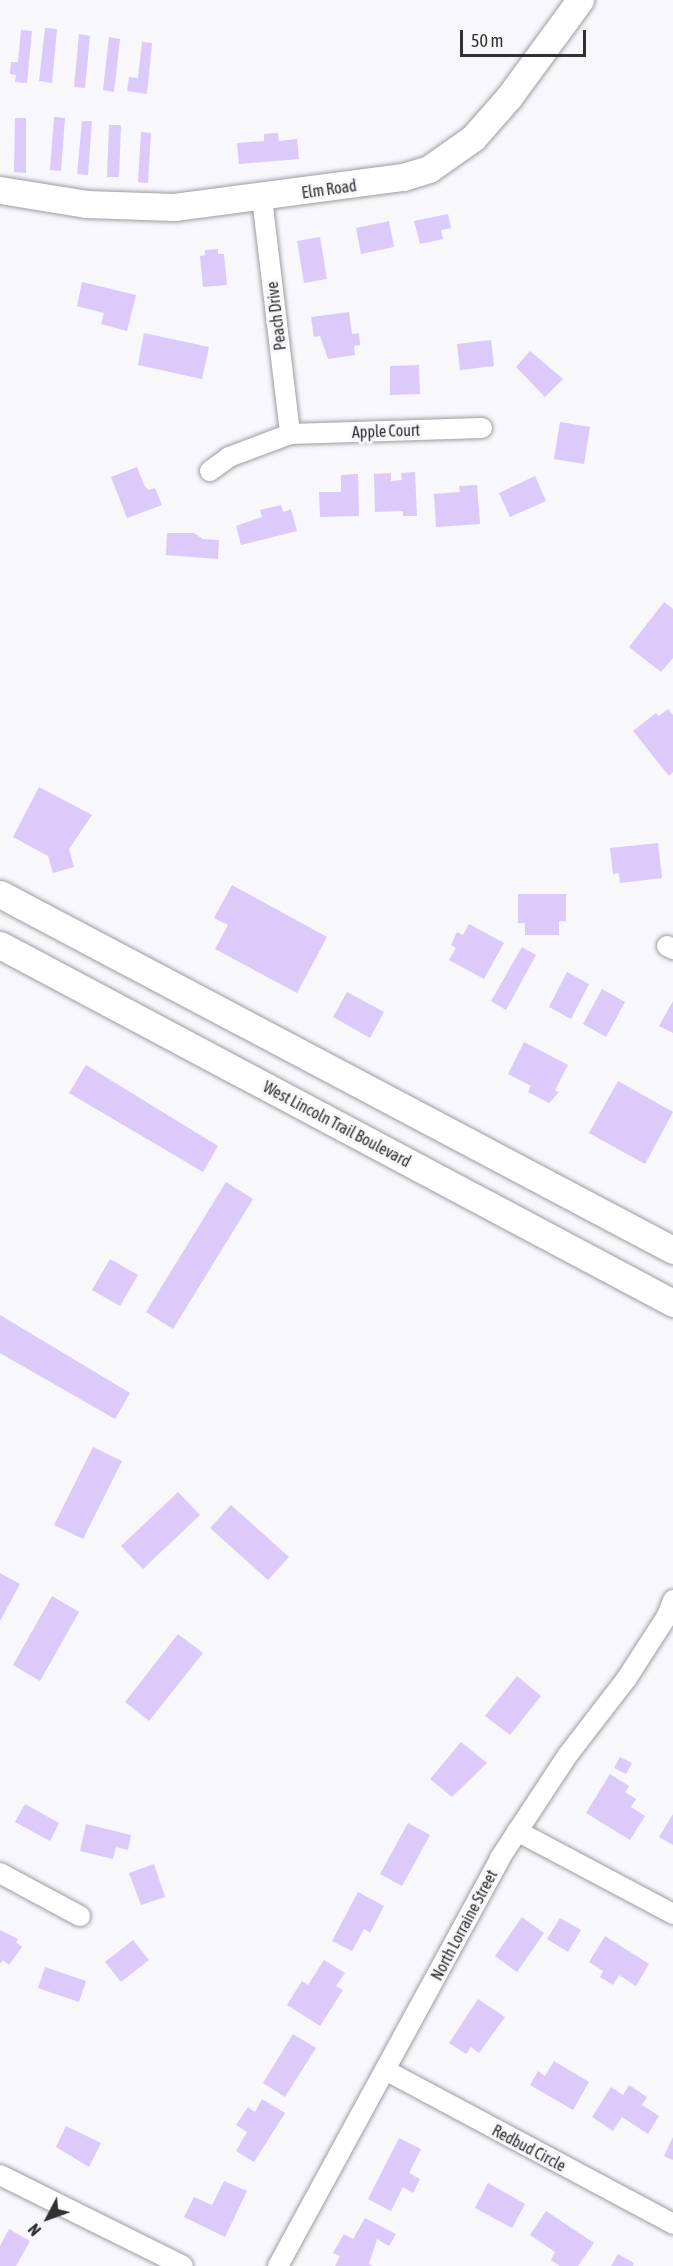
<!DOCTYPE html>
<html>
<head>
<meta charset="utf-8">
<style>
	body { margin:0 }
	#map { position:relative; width:673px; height:2266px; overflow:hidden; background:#f7f7fc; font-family:"Asap Condensed",sans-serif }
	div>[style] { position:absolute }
	.building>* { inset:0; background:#dbcafa }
	.roads { filter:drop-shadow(0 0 2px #9d9da1) drop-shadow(0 0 2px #9d9da1) }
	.street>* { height:20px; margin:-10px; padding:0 10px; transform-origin:10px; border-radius:10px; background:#fff }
	.secondary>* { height:27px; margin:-13.5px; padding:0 13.5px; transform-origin:13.5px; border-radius:13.5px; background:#fff }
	span { translate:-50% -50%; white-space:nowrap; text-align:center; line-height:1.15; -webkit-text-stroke:6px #f7f7fc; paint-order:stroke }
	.street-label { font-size:16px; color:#313132 }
	.north { position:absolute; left:18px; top:2188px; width:60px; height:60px; -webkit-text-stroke:4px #f7f7fc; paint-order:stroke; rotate:229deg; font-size:16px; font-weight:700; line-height:24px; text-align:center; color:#313132 }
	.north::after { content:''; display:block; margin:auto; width:21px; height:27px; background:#313132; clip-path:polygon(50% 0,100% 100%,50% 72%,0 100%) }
	.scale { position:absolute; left:460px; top:30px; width:126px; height:27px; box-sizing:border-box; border:3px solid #313132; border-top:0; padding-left:8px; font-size:18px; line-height:21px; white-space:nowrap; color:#313132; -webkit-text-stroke:4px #f7f7fc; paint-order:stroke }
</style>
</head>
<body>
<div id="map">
	<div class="building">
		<div style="clip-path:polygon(45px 28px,57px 29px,52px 83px,39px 81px)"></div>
		<div style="clip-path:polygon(21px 30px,32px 31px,27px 83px,15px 82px,16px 75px,10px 74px,11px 62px,18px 62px)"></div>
		<div style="clip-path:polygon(79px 34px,90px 36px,85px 88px,74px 87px)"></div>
		<div style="clip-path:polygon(109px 37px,120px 39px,114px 92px,103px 90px)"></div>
		<div style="clip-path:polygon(142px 42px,152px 43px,147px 94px,127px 91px,129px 77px,138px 78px)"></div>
		<div style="clip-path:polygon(54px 117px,65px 118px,61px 171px,50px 170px)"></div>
		<div style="clip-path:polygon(15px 118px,26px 118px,26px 173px,14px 172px)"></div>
		<div style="clip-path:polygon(82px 121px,92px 121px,88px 175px,77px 174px)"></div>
		<div style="clip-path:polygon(109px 125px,121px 125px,119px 177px,107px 177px)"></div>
		<div style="clip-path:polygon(141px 132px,151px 133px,148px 183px,138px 182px)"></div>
		<div style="clip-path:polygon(278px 133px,279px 141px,297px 139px,299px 159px,239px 164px,237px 143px,264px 141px,264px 134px)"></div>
		<div style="clip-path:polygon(448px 214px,451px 228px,441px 230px,443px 239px,420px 244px,414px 221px)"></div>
		<div style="clip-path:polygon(389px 221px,394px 247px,361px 254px,356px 228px)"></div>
		<div style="clip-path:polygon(320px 237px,327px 279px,304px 283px,297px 241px)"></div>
		<div style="clip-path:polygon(218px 249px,218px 254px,224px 254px,227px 285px,203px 287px,200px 256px,205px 255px,205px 250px)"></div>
		<div style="clip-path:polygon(82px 282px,136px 295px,127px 331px,101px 324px,104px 313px,77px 306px)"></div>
		<div style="clip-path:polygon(349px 312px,352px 334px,359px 333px,360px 345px,354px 346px,355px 355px,328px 359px,320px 336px,314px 337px,311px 317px)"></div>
		<div style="clip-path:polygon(144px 333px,209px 347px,202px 379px,138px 365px)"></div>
		<div style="clip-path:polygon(491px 340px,494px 366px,460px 370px,457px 344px)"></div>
		<div style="clip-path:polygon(530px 351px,563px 379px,545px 397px,516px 367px)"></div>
		<div style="clip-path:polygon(419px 365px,420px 394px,390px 395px,390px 366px)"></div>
		<div style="clip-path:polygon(560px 422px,590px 427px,584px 464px,554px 459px)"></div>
		<div style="clip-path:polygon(137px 467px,144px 485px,149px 490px,155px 488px,162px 505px,127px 518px,111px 477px)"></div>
		<div style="clip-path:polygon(415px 472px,417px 516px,403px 516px,403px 511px,375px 512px,374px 474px,391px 473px,391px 481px,402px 480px,401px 473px)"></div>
		<div style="clip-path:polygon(358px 474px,359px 516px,320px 517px,319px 492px,341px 492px,341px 475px)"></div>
		<div style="clip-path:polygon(535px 476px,546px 501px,510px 517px,499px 493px)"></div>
		<div style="clip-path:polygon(477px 485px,480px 524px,436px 527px,434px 494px,460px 492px,459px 486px)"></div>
		<div style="clip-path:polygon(281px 505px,283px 512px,291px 509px,297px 531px,241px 545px,236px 526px,262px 517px,260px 510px)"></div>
		<div style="clip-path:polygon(167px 533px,194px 533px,203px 539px,219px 540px,218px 559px,166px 555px)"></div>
		<div style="clip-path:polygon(664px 602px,673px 609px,673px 658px,661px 672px,629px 647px)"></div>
		<div style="clip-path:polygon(668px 709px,673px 715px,673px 772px,669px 776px,633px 731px,656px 713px,659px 716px)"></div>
		<div style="clip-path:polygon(39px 787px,92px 815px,69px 849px,74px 867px,53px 873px,48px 856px,13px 837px)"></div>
		<div style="clip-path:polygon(658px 843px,662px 878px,620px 883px,619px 873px,613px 874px,610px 848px)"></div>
		<div style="clip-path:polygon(232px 885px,327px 937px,297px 993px,215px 949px,228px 925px,214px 918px)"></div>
		<div style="clip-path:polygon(518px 894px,566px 894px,566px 921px,559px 921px,559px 935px,525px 935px,525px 923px,518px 923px)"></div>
		<div style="clip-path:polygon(469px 924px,504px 943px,484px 979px,449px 960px,456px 948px,451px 945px,457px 932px,463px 935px)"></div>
		<div style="clip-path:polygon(522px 947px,536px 955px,506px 1010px,491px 1001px)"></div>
		<div style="clip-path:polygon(567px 972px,589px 984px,571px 1019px,549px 1007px)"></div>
		<div style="clip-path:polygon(602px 989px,625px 1002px,606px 1037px,583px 1024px)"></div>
		<div style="clip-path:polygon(347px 992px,384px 1012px,370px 1038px,333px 1017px)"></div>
		<div style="clip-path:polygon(673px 1001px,673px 1033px,659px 1026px)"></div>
		<div style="clip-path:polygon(524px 1042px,568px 1065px,555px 1090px,559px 1092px,549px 1103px,528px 1092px,531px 1086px,508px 1074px)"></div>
		<div style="clip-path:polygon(86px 1065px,218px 1146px,203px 1172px,69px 1093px)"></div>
		<div style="clip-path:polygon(618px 1081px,673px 1112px,645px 1164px,589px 1133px)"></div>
		<div style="clip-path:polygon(226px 1182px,253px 1199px,173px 1329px,146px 1312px)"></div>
		<div style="clip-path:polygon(110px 1259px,138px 1275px,120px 1306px,92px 1290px)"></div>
		<div style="clip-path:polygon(0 1315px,130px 1393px,115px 1419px,0 1353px)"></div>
		<div style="clip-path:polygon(93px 1447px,122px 1461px,83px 1539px,54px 1525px)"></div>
		<div style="clip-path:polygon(178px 1492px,200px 1515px,143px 1569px,121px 1546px)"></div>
		<div style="clip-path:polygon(231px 1505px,289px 1557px,268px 1580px,210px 1528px)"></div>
		<div style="clip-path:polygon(0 1573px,20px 1584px,0 1621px)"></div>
		<div style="clip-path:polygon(52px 1596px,79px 1612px,40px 1681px,13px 1665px)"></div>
		<div style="clip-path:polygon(178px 1634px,203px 1653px,149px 1721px,125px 1702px)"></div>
		<div style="clip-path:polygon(517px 1676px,541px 1696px,510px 1735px,485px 1716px)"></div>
		<div style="clip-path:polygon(461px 1742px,487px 1763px,452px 1797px,430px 1779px)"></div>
		<div style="clip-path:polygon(620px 1757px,632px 1763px,626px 1774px,614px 1768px)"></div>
		<div style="clip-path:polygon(610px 1774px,629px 1786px,625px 1792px,636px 1799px,631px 1807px,645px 1816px,630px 1840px,586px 1813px)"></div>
		<div style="clip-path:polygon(25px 1804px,59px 1823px,50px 1841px,15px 1822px)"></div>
		<div style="clip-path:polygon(673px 1814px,673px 1845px,659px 1837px)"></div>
		<div style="clip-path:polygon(408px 1823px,430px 1835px,402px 1886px,380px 1874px)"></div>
		<div style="clip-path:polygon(86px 1824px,131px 1835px,128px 1850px,116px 1847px,113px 1859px,80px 1851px)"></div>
		<div style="clip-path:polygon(154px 1864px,165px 1897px,141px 1905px,129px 1873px)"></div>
		<div style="clip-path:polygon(358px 1892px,384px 1906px,370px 1933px,364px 1929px,352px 1951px,332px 1941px)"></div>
		<div style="clip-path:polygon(522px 1917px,544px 1933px,517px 1972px,495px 1956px)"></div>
		<div style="clip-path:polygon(560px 1918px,581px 1930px,568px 1952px,547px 1939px)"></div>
		<div style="clip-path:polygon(0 1930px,18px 1939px,16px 1942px,22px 1947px,9px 1965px,3px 1960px,0 1964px)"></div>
		<div style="clip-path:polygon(605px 1936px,649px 1964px,636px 1986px,619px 1975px,613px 1985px,600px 1977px,603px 1971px,589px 1962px)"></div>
		<div style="clip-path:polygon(133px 1940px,149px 1960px,121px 1982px,105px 1962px)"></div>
		<div style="clip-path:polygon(324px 1960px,345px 1973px,336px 1986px,343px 1990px,320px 2026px,287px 2005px,302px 1981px,308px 1985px)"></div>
		<div style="clip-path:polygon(45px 1967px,86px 1981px,79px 2002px,38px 1988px)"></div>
		<div style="clip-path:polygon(478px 1999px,505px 2017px,479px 2053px,471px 2047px,466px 2054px,449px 2043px)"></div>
		<div style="clip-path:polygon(293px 2034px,316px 2048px,285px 2097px,263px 2083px)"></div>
		<div style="clip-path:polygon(554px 2061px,589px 2082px,573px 2110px,530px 2085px,538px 2071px,545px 2076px)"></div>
		<div style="clip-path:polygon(629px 2085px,647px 2097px,642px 2105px,659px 2116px,648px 2134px,622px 2117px,613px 2131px,592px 2117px,611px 2087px,623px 2095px)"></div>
		<div style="clip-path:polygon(262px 2099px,285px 2113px,254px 2162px,236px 2151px,247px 2132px,236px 2125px,248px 2107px,255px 2112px)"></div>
		<div style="clip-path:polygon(66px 2126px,101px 2143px,89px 2167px,56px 2147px)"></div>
		<div style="clip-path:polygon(673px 2137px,673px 2160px,664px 2156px)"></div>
		<div style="clip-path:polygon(399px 2138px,421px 2149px,409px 2173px,420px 2179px,413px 2193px,403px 2187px,391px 2211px,368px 2199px)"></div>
		<div style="clip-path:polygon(224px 2181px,247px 2191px,225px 2237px,184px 2217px,194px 2197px,212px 2205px)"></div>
		<div style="clip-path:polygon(488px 2183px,525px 2204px,512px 2228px,475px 2208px)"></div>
		<div style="clip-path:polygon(546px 2211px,594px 2243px,578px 2266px,560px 2266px,551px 2260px,555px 2252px,530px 2235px)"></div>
		<div style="clip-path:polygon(365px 2218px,396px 2234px,389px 2246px,377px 2239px,369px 2264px,373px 2266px,335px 2266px,340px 2256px,333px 2253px,344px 2234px,353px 2239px)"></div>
		<div style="clip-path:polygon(9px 2229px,30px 2241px,16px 2266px,0 2266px,0 2246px)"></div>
		<div style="clip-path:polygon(618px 2254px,634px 2263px,633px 2266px,611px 2266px)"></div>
	</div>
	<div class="roads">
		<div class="street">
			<div style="left:262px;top:198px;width:238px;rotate:83.2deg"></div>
			<div style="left:210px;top:471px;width:24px;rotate:-36deg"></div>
			<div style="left:229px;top:457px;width:65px;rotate:-20.7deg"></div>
			<div style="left:290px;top:434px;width:192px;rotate:-1.8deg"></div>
			<div style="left:667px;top:946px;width:7px;rotate:27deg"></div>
			<div style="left:517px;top:1831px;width:177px;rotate:28deg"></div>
			<div style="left:0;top:1873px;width:91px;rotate:28.3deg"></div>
			<div style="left:385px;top:2070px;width:327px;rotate:28.1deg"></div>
			<div style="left:0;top:2175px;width:204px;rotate:26.4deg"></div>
			<div style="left:278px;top:2266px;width:464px;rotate:-61.4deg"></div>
			<div style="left:500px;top:1858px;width:122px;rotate:-56.7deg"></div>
			<div style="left:567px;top:1756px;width:98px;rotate:-52.4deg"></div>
			<div style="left:627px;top:1678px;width:74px;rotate:-57.2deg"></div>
			<div style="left:667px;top:1616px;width:17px;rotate:-69deg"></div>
		</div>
		<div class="secondary">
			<div style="left:0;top:190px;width:87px;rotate:9.2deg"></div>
			<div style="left:86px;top:204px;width:88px;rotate:2deg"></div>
			<div style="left:174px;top:207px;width:231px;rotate:-7.5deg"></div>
			<div style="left:403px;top:177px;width:27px;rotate:-17deg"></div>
			<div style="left:429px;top:169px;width:54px;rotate:-35.2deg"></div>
			<div style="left:473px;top:138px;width:55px;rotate:-48.7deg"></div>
			<div style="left:509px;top:97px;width:120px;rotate:-53.8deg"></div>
			<div style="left:0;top:894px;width:761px;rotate:27.88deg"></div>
			<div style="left:0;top:945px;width:762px;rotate:28.01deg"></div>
		</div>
	</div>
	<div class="street-label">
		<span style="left:329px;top:189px;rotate:-8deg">Elm Road</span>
		<span style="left:276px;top:316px;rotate:-97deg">Peach Drive</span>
		<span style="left:386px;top:431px;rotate:-2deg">Apple Court</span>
		<span style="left:337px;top:1124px;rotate:28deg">West Lincoln Trail Boulevard</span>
		<span style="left:464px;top:1925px;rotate:-62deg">North Lorraine Street</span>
		<span style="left:529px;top:2148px;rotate:28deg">Redbud Circle</span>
	</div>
	<div class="north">N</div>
	<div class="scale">50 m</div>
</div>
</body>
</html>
